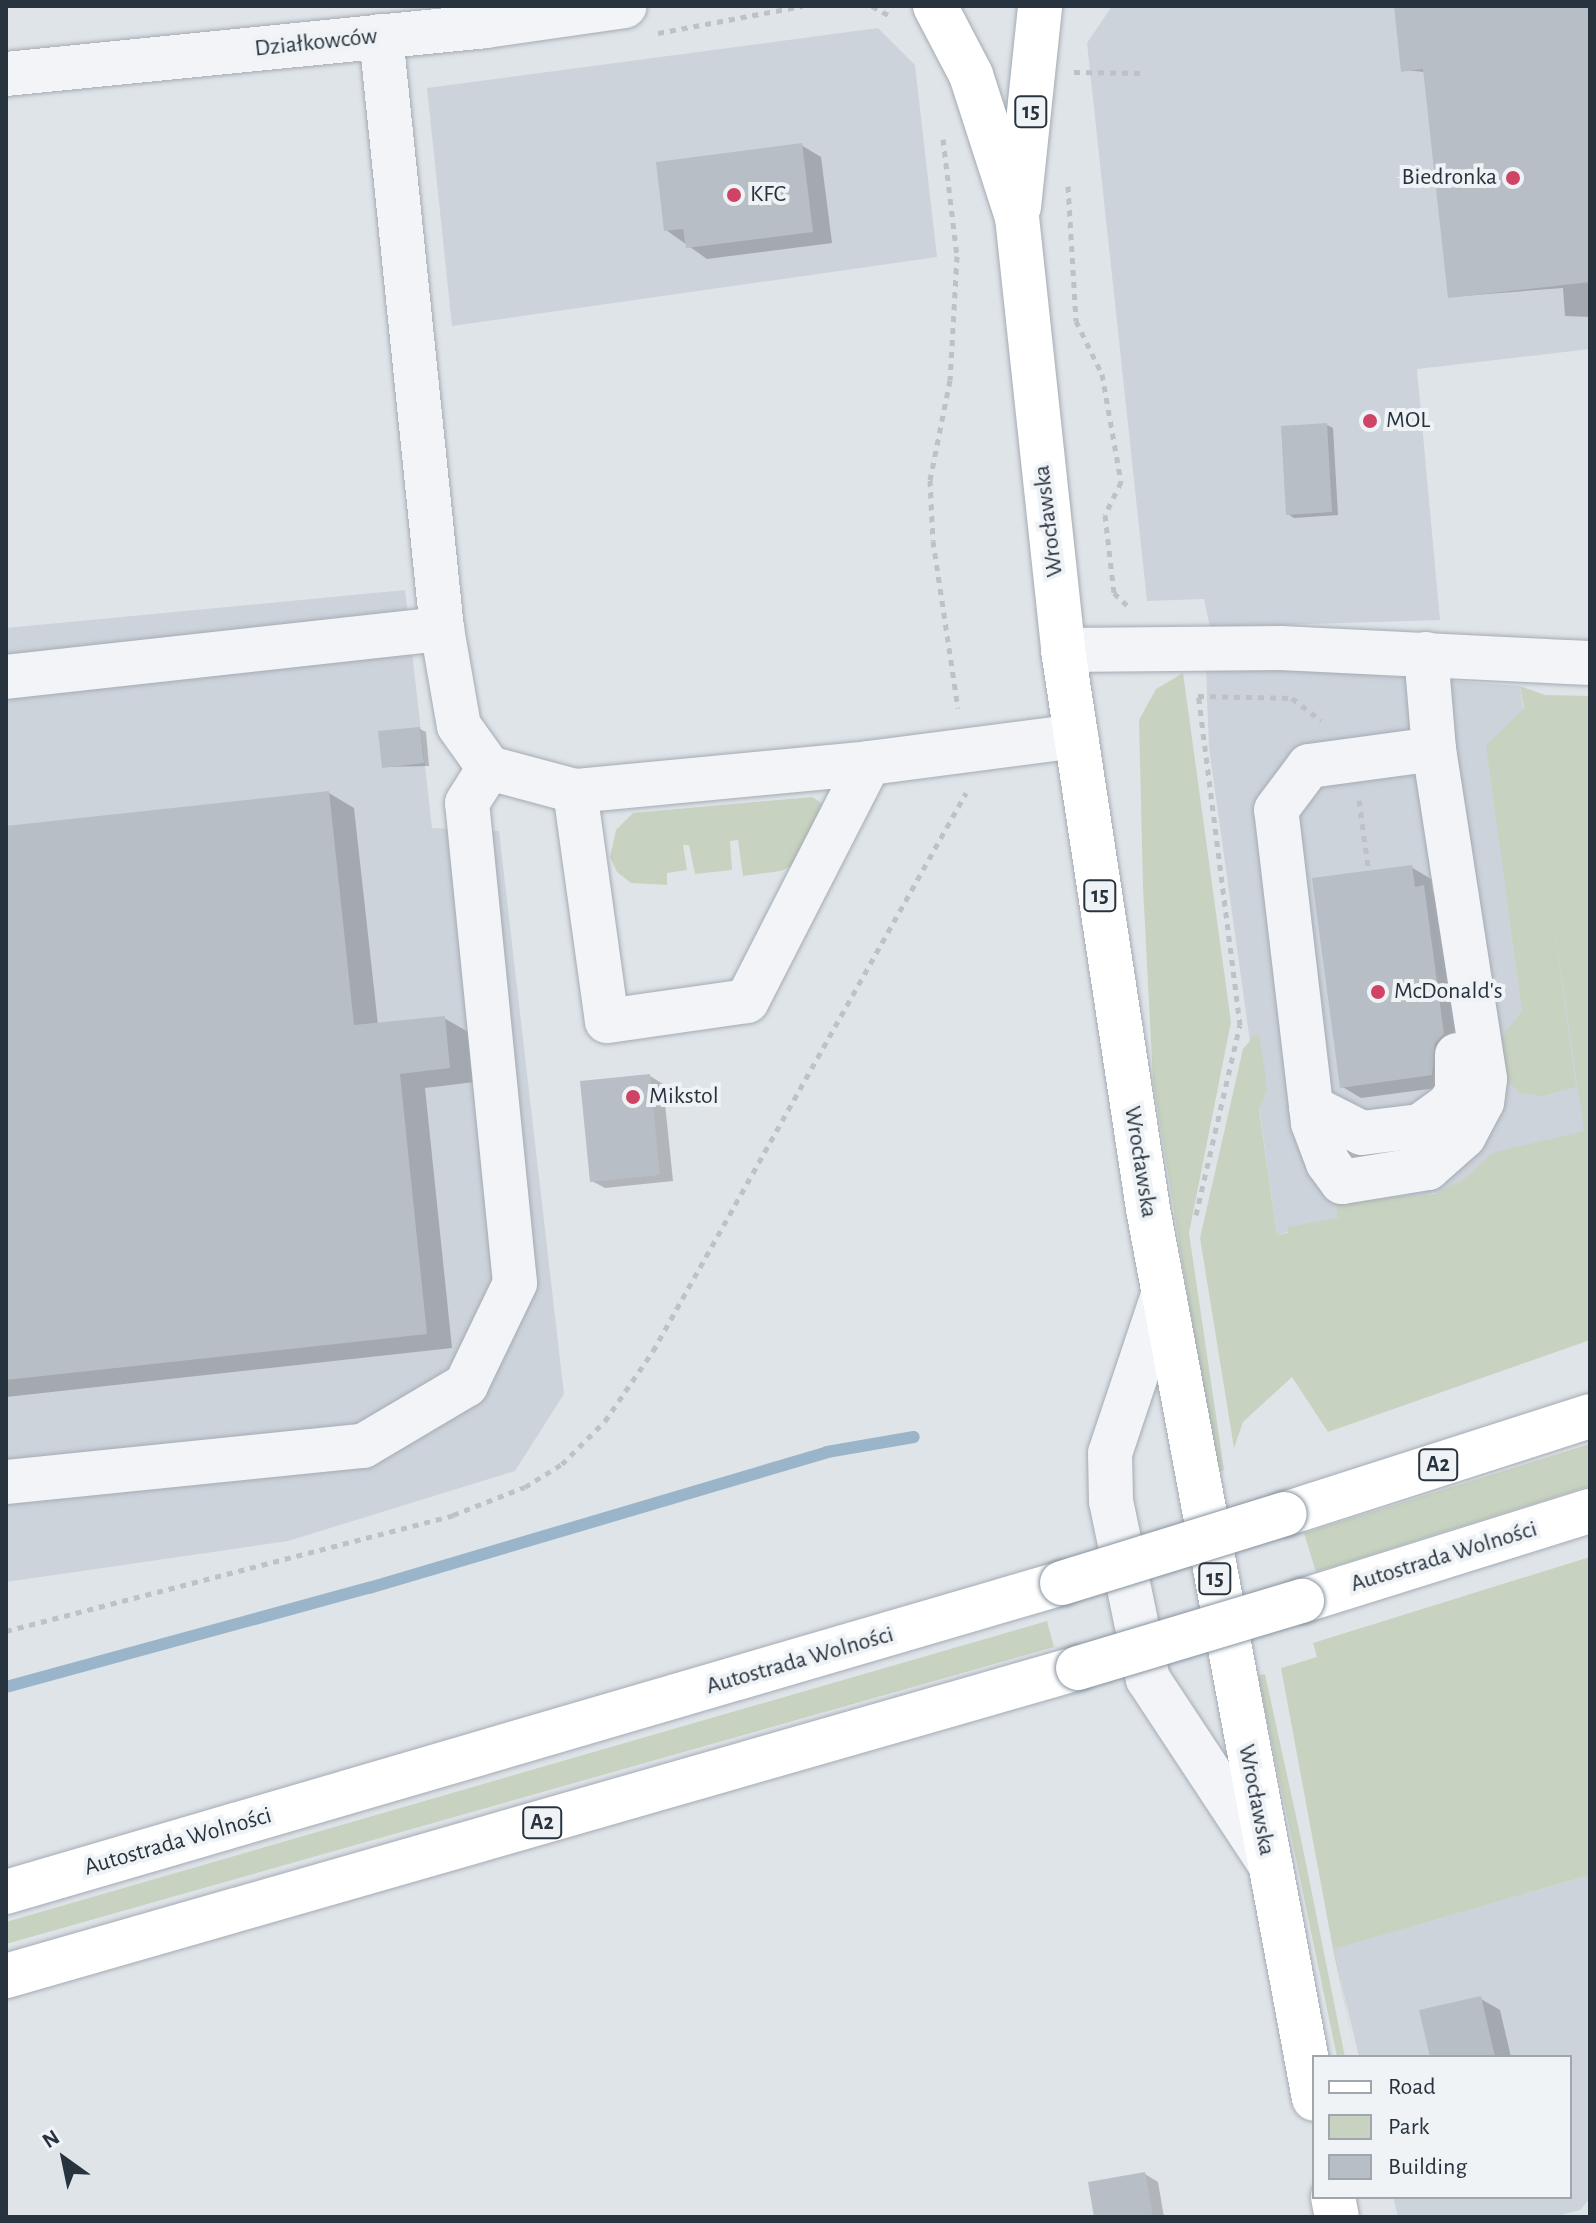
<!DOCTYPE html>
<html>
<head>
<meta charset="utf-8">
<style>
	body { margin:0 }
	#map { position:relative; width:1596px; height:2223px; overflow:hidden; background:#dfe4e9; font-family:"Alegreya Sans",sans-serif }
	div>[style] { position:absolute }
	.built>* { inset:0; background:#cdd3db }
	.green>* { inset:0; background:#c7d3c0 }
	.shadow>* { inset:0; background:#0003 }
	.stream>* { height:12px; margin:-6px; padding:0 6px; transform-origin:6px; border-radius:6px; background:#9ab5c9 }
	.building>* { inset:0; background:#b7bec5 }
	.path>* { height:5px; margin-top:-2.5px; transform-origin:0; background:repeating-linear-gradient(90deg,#bdc2c7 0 6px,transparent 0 12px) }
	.roads { filter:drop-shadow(0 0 2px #a4abb3) drop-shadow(0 0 2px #a4abb3) }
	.minor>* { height:44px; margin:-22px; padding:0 22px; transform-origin:22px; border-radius:22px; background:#f2f4f7 }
	.major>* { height:44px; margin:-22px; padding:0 22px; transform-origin:22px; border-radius:22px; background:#fff }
	.highway>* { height:44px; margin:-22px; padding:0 22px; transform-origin:22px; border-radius:22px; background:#fff }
	.bridges { filter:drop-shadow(0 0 2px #87939f) drop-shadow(0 0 2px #87939f) }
	.highway-bridge>* { height:44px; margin:-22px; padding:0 22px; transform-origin:22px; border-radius:22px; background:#fff }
	.dots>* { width:22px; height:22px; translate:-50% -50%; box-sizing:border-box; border:4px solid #eff3f6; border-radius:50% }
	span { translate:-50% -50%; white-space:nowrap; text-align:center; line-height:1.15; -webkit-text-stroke:8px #eff3f6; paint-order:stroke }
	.shield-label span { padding:2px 6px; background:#eff3f6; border:2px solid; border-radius:6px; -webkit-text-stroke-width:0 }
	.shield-label { font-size:22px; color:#283340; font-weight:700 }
	.street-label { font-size:24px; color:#283340 }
	.poi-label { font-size:24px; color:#283340 }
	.right { translate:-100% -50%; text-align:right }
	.left { translate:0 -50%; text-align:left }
	.frame { position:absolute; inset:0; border:8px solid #283340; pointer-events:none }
	.legend { position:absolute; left:1312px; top:2055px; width:260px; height:144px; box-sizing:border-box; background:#eff3f6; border:2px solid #9fa6ad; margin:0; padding:10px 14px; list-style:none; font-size:24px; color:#283340 }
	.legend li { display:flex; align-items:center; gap:16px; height:40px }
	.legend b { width:40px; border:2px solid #9fa6ad }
	.north { position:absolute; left:24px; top:2119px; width:80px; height:80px; -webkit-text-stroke:6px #eff3f6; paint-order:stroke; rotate:327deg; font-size:22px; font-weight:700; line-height:32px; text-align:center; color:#283340 }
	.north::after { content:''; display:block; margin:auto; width:28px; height:36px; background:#283340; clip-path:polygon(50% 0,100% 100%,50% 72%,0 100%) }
</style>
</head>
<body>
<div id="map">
	<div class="built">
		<div style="clip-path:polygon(1112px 6px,1590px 6px,1590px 349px,1417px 369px,1440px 620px,1210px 627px,1204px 599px,1147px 601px,1087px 43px)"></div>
		<div style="clip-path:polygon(878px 28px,915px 65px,937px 257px,452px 326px,427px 88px)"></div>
		<div style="clip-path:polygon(405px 590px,432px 828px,499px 831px,564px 1394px,515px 1471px,288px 1541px,6px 1582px,6px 628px)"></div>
		<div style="clip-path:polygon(1206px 669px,1304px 670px,1520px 686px,1588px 1152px,1277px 1235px,1209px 748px)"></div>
		<div style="clip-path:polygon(1590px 1875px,1590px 2198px,1580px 2210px,1554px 2217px,1398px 2217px,1393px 2197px,1570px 2197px,1570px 2057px,1359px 2057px,1333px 1949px)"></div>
	</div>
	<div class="green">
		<div style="clip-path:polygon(1183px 673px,1231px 1022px,1189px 1233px,1224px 1470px,1216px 1472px,1153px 1080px,1143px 887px,1139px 720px,1156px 689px)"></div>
		<div style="clip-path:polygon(1520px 686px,1545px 695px,1590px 696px,1590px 1340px,1328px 1432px,1292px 1377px,1243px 1422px,1234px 1448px,1200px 1238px,1243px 1049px,1254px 1036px,1259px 1035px,1265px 1071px,1267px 1091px,1259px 1109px,1277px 1235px,1288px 1233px,1287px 1227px,1338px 1218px,1335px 1202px,1434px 1194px,1463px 1180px,1492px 1153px,1584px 1131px,1548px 882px,1576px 1087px,1541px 1096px,1520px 1093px,1504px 1078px,1496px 1044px,1522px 1011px,1486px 745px,1524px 708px)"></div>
		<div style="clip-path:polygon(812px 797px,824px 805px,801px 861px,781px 871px,743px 876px,738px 840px,730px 841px,732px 870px,695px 874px,689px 845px,683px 845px,687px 870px,667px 873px,667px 885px,631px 883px,617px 872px,610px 857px,616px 830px,633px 813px)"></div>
		<div style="clip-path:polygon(1590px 1444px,1590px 1486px,1316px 1572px,1304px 1533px)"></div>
		<div style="clip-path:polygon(1590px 1557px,1590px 1875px,1334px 1949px,1356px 2057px,1333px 1949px,1281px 1668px,1317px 1657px,1313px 1643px)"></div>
		<div style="clip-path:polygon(1047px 1621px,1054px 1647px,6px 1944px,6px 1922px)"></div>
		<div style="clip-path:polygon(1265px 1674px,1302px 1844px,1345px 2057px,1337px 2057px,1258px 1676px)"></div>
	</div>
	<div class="shadow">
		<div style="clip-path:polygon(1396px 6px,1590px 6px,1590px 317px,1565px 316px,1563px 288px,1450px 297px,1425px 72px,1403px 70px)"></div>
		<div style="clip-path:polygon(801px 145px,821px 157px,832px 243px,707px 259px,666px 230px)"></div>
		<div style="clip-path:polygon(1327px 425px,1333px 428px,1338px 515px,1294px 518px,1288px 514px)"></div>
		<div style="clip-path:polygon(420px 729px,426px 732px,429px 766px,384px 767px)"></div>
		<div style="clip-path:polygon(329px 793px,354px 808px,378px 1025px,444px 1018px,470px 1033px,475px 1082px,425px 1088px,452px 1348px,6px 1397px,6px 828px)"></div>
		<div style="clip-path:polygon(1411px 867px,1431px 879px,1433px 893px,1443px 899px,1463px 1046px,1451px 1086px,1361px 1098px,1341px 1086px)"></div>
		<div style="clip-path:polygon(650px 1076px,663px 1084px,673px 1181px,605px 1188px,592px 1181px)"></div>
		<div style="clip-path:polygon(1481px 1999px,1500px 2010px,1511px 2057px,1432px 2057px)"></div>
		<div style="clip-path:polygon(1145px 2174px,1158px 2182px,1164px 2217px,1096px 2217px)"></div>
	</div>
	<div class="stream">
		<div style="left:6px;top:1687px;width:376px;rotate:-15.3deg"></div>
		<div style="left:369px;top:1588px;width:478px;rotate:-16.5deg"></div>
		<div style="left:827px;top:1452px;width:88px;rotate:-9.8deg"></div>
	</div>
	<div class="building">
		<div style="clip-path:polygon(1394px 6px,1590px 6px,1590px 282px,1448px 298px,1423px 69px,1401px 72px)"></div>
		<div style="clip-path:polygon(802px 143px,813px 232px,686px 248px,683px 229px,664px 231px,656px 162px)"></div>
		<div style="clip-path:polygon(1327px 423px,1332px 512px,1286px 515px,1281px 426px)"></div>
		<div style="clip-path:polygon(420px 727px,424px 763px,382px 768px,378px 731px)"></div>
		<div style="clip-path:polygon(329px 791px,354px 1025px,445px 1016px,450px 1068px,400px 1074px,427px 1334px,6px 1380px,6px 826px)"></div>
		<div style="clip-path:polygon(1412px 865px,1415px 887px,1424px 885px,1444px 1034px,1435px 1043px,1432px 1075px,1340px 1088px,1312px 878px)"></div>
		<div style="clip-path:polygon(650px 1074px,660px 1175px,590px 1182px,580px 1081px)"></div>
		<div style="clip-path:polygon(1481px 1996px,1495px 2057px,1430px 2057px,1419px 2010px)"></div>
		<div style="clip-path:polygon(1145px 2172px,1153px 2217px,1094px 2217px,1088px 2182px)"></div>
	</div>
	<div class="path">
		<div style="left:872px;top:6px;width:23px;rotate:29deg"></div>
		<div style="left:658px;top:33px;width:147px;rotate:-10.6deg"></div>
		<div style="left:1074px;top:72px;width:71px;rotate:0.8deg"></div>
		<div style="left:943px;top:139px;width:118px;rotate:83.2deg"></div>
		<div style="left:957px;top:256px;width:124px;rotate:93.2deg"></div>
		<div style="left:950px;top:380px;width:102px;rotate:101.3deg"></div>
		<div style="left:930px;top:480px;width:61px;rotate:87.2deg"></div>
		<div style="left:933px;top:541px;width:169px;rotate:81.5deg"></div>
		<div style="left:1068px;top:186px;width:135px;rotate:86.6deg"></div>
		<div style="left:1076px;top:321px;width:59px;rotate:63.9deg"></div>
		<div style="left:1102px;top:374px;width:110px;rotate:80deg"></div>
		<div style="left:1121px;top:482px;width:37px;rotate:116deg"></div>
		<div style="left:1105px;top:515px;width:79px;rotate:83.4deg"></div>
		<div style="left:1114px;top:593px;width:18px;rotate:43deg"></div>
		<div style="left:1198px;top:696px;width:94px;rotate:1.2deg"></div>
		<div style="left:1292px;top:698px;width:37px;rotate:38deg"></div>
		<div style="left:1359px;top:800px;width:68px;rotate:82.3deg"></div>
		<div style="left:1196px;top:1215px;width:195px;rotate:-77deg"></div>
		<div style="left:1240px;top:1025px;width:335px;rotate:-97.2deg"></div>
		<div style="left:6px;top:1631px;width:462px;rotate:-14.5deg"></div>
		<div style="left:453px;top:1515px;width:77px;rotate:-21.3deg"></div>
		<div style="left:525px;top:1487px;width:44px;rotate:-31.9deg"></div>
		<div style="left:562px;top:1464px;width:61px;rotate:-45deg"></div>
		<div style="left:605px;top:1421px;width:85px;rotate:-55.6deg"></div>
		<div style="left:653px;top:1351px;width:640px;rotate:-60.71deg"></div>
	</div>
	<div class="roads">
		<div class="minor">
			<div style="left:381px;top:36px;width:596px;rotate:84.13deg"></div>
			<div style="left:442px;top:629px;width:98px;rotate:80.1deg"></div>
			<div style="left:459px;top:726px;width:52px;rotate:54.5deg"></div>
			<div style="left:489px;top:768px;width:89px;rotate:15deg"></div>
			<div style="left:575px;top:791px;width:295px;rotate:-5.4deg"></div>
			<div style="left:869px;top:763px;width:209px;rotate:-7.4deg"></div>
			<div style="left:6px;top:74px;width:481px;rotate:-5.7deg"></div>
			<div style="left:485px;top:26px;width:141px;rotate:-8.1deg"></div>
			<div style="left:1063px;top:650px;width:218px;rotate:-0.5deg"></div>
			<div style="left:1281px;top:648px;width:309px;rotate:2.8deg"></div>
			<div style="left:1426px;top:654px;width:95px;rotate:85.2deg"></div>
			<div style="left:1434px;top:749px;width:334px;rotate:81.2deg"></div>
			<div style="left:1485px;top:1079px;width:23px;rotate:97deg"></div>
			<div style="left:1482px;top:1102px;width:38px;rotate:118deg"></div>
			<div style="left:1464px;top:1136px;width:48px;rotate:138.4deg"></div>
			<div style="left:1428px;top:1168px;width:87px;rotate:170.8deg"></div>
			<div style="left:1342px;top:1182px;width:24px;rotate:-126deg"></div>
			<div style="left:1328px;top:1163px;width:43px;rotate:-110.6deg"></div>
			<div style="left:1313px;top:1123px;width:315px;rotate:-96.7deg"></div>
			<div style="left:1276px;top:810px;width:55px;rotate:-53.1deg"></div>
			<div style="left:1309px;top:766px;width:126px;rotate:-7.7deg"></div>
			<div style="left:6px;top:677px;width:439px;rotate:-6.3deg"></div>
			<div style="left:575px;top:791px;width:232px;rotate:82.1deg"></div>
			<div style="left:607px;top:1021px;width:141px;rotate:-8.1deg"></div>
			<div style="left:747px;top:1001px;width:267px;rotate:-62.9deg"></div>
			<div style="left:1311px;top:1107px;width:57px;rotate:27deg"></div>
			<div style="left:1362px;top:1133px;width:58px;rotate:-6.9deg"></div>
			<div style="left:1420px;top:1126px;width:36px;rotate:-36deg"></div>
			<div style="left:1449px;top:1105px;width:15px;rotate:-58deg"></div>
			<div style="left:1457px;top:1092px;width:37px;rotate:-90deg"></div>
			<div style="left:1162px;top:1298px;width:163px;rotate:108.5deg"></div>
			<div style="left:1110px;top:1453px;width:48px;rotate:88.8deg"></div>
			<div style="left:1111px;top:1501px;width:182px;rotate:78.3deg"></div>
			<div style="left:1148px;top:1679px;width:218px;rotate:56.6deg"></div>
			<div style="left:6px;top:1482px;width:359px;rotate:-5.8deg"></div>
			<div style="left:363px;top:1446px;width:120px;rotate:-30.6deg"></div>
			<div style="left:466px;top:1385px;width:113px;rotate:-64.3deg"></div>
			<div style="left:515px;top:1283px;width:482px;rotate:-95.7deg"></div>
			<div style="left:467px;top:803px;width:41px;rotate:-57.8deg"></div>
		</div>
		<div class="major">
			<div style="left:935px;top:6px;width:78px;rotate:62.4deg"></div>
			<div style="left:971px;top:75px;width:149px;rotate:72.1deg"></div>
			<div style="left:1017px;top:217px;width:435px;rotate:83.9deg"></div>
			<div style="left:1063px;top:650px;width:565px;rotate:81.35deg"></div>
			<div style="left:1148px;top:1209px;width:905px;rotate:79.43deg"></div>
			<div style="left:1019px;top:207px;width:202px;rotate:-84deg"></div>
			<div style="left:1333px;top:2197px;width:20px;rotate:79deg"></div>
		</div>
		<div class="highway">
			<div style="left:1285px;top:1514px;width:320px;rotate:-17.8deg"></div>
			<div style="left:1302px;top:1601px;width:302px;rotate:-17.4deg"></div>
			<div style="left:6px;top:1892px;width:1100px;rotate:-16.31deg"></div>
			<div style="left:6px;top:1976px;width:1115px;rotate:-16.03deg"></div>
		</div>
	</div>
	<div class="bridges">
		<div class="highway-bridge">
			<div style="left:1062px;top:1583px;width:233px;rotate:-17.2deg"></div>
			<div style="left:1078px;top:1668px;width:234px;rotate:-16.7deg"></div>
		</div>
	</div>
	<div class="dots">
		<div style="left:1513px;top:178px;background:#cf4465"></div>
		<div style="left:734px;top:195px;background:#cf4465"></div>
		<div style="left:1370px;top:421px;background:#cf4465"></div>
		<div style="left:1378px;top:992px;background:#cf4465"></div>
		<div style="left:633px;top:1097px;background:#cf4465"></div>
	</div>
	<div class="shield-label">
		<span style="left:1031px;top:112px">15</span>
		<span style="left:1100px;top:896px">15</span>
		<span style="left:1438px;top:1465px">A2</span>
		<span style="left:1215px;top:1579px">15</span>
		<span style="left:542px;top:1823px">A2</span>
	</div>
	<div class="street-label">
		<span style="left:316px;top:43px;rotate:-6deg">Działkowców</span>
		<span style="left:1049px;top:521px;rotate:-97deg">Wrocławska</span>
		<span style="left:1140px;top:1162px;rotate:81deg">Wrocławska</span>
		<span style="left:1444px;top:1557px;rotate:-17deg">Autostrada Wolności</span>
		<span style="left:800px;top:1661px;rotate:-16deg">Autostrada Wolności</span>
		<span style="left:1256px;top:1800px;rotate:79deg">Wrocławska</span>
		<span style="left:178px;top:1842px;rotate:-16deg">Autostrada Wolności</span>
	</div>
	<div class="poi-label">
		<span class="right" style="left:1497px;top:178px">Biedronka</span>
		<span class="left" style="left:750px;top:195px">KFC</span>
		<span class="left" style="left:1386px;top:421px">MOL</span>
		<span class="left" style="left:1394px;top:992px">McDonald's</span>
		<span class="left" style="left:649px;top:1097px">Mikstol</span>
	</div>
	<div class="frame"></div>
	<ul class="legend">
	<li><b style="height:10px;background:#fff"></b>Road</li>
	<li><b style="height:22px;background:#c7d3c0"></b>Park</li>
	<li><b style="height:22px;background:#b7bec5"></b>Building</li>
	</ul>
	<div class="north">N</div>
</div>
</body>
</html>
